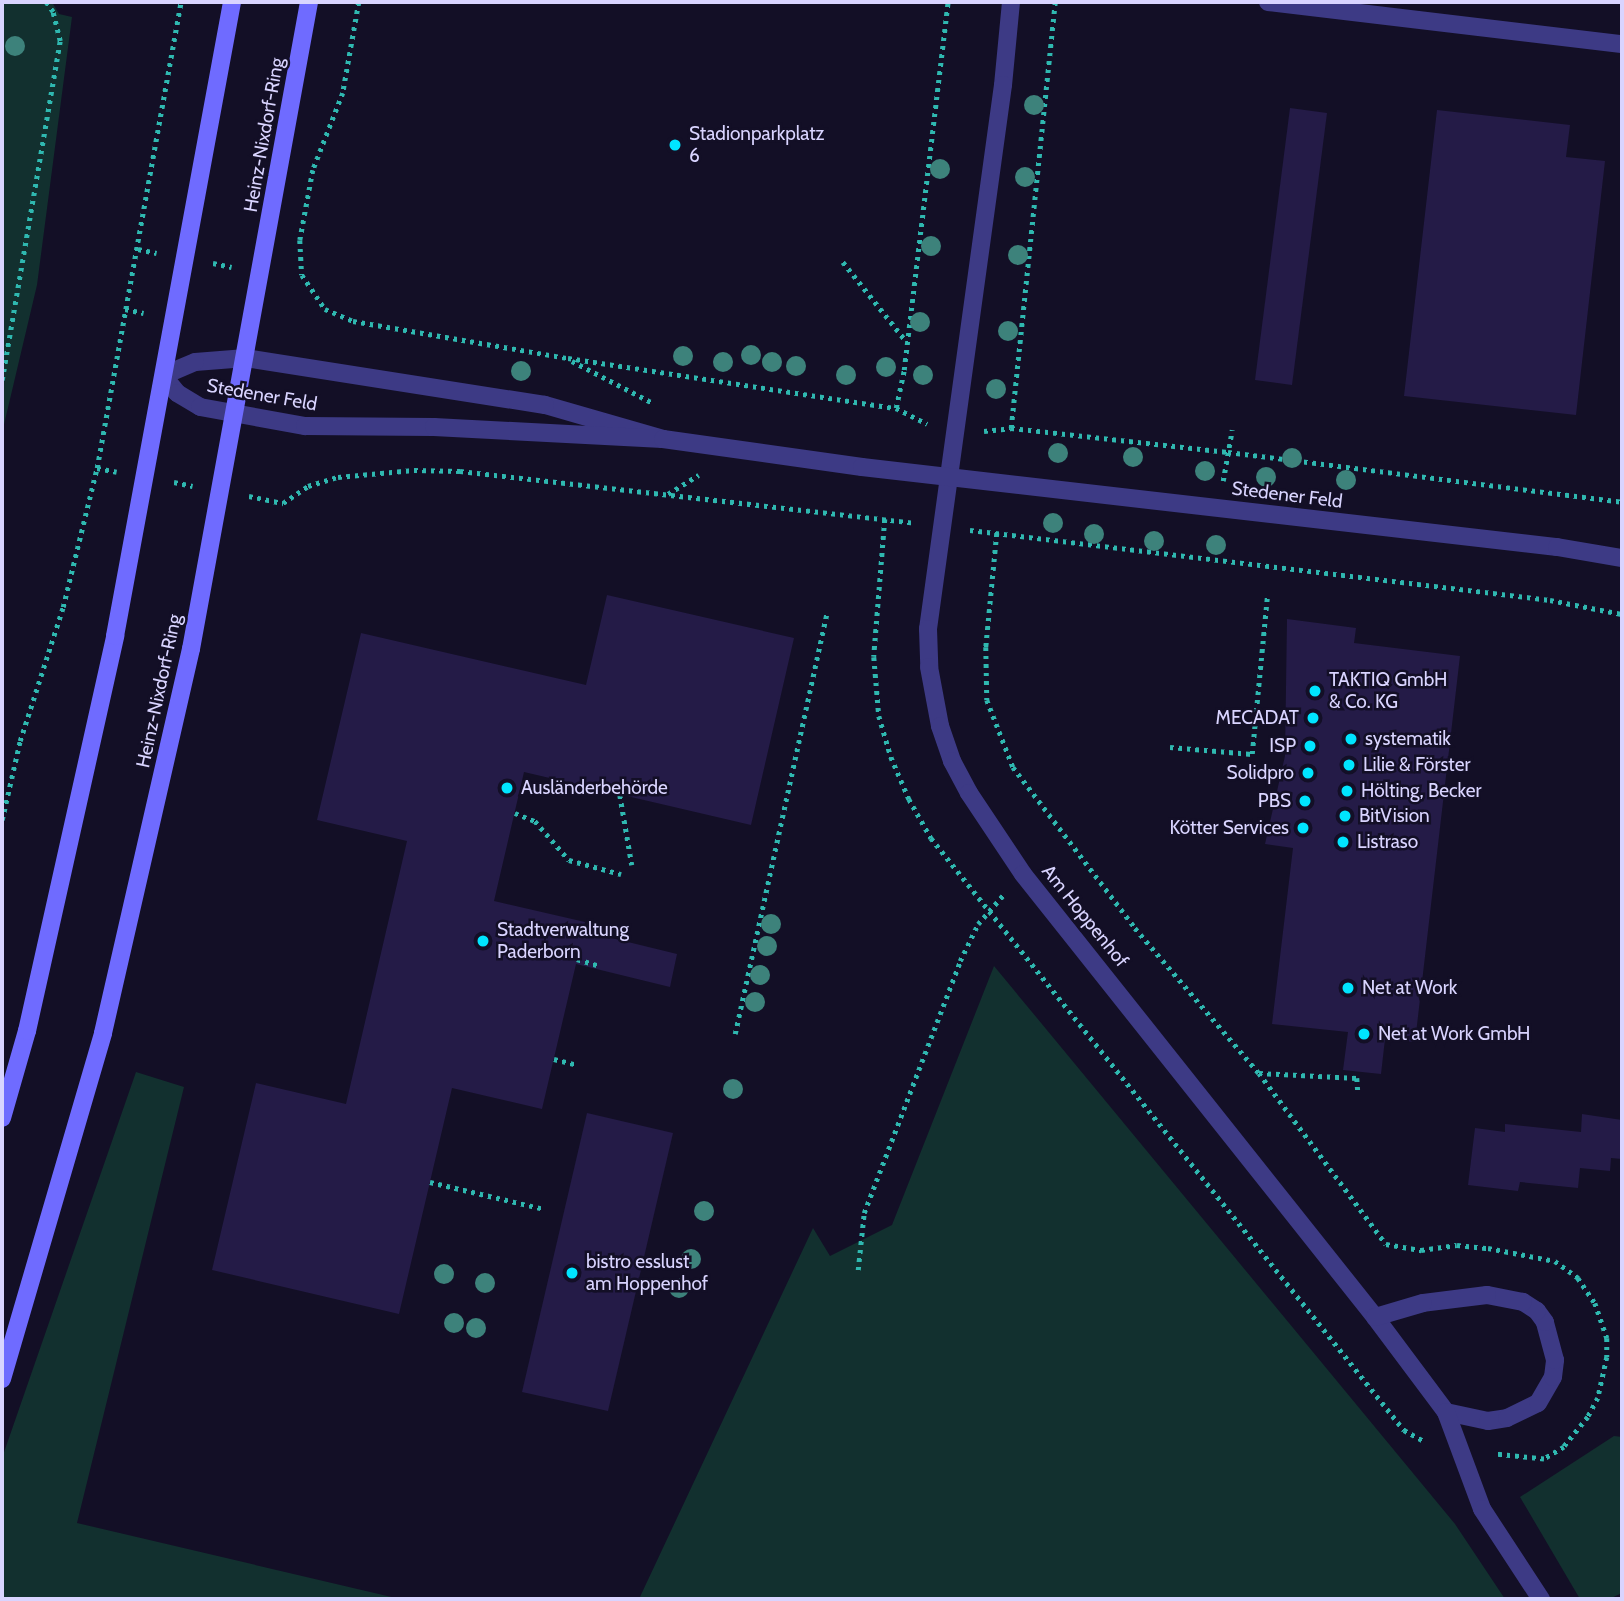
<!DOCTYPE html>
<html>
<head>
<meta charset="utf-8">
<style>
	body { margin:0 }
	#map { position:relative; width:1624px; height:1601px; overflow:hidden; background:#130f26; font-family:Cabin,sans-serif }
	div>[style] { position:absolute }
	.green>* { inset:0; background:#12302f }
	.building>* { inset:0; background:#241b47 }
	.path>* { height:4.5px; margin-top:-2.25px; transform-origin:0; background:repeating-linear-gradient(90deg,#2fb8b0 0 3.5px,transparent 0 8.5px) }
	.service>* { height:18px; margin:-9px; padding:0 9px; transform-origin:9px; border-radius:9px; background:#3d3a85 }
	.minor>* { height:18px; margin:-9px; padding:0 9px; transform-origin:9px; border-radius:9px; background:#3d3a85 }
	.tertiary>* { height:18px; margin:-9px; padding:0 9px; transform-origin:9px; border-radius:9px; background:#3d3a85 }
	.secondary>* { height:18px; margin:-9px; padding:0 9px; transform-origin:9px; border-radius:9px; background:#6f6bff }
	.trees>* { width:20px; height:20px; margin:-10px; border-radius:50%; background:#3d827b }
	.dots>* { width:19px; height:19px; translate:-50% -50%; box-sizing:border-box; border:4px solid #130f26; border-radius:50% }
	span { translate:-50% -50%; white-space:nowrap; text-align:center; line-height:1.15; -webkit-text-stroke:5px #130f26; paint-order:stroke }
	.poi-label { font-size:19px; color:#d9d4ff }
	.left { translate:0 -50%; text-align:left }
	.right { translate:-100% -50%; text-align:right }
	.street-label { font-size:19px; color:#d9d4ff }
	.frame { position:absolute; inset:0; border:4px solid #d9d4ff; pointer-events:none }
</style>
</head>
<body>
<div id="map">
	<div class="green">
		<div style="clip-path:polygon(2px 2px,52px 2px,59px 14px,72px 17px,37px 285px,2px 433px)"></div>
		<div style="clip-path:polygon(994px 966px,1455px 1524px,1505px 1599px,639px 1599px,813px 1228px,830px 1256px,892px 1225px)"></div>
		<div style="clip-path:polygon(136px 1072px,184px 1087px,77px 1523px,400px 1599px,2px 1599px,2px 1458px)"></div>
		<div style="clip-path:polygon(1614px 1436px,1622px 1437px,1622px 1593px,1609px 1599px,1580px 1599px,1520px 1497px)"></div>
	</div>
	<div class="building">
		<div style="clip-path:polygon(1290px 108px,1327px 113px,1292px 385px,1255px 380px)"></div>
		<div style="clip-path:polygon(1437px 110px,1570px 125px,1566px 157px,1605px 161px,1576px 415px,1404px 396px)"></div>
		<div style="clip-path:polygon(607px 595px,794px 638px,751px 825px,524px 772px,494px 901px,585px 922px,583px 931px,677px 954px,670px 987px,576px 964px,542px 1109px,452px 1088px,399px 1314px,212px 1270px,256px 1083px,346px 1104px,407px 841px,317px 820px,361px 633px,586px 685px)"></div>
		<div style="clip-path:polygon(1287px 619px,1356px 628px,1354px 643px,1460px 656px,1415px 1042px,1385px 1039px,1381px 1074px,1343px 1070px,1348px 1032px,1272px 1024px,1293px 848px,1265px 844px,1285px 756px)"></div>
		<div style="clip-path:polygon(587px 1113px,673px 1133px,608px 1411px,522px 1392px)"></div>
		<div style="clip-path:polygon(1582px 1114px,1622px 1120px,1622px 1159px,1611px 1158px,1610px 1171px,1580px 1168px,1578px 1188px,1520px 1182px,1518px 1191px,1468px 1185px,1475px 1128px,1505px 1132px,1505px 1124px,1581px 1132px)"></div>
	</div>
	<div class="path">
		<div style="left:359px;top:2px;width:92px;rotate:100deg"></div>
		<div style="left:343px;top:93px;width:83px;rotate:111.3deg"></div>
		<div style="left:313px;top:170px;width:71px;rotate:100.5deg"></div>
		<div style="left:300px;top:240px;width:35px;rotate:87deg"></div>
		<div style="left:302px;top:275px;width:41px;rotate:55.9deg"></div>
		<div style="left:325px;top:309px;width:30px;rotate:23deg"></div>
		<div style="left:353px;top:321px;width:218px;rotate:9.8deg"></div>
		<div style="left:568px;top:358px;width:332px;rotate:8.7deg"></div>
		<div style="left:896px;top:408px;width:35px;rotate:27deg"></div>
		<div style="left:138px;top:249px;width:19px;rotate:12deg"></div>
		<div style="left:843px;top:262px;width:101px;rotate:51.4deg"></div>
		<div style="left:213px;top:263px;width:19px;rotate:12deg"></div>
		<div style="left:125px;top:309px;width:19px;rotate:12deg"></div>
		<div style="left:572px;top:361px;width:89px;rotate:27.4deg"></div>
		<div style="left:2px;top:380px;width:344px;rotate:-80.3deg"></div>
		<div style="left:60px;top:41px;width:30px;rotate:-104deg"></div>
		<div style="left:53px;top:12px;width:12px;rotate:-125deg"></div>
		<div style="left:896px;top:408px;width:39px;rotate:-78deg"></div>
		<div style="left:904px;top:370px;width:371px;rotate:-83.2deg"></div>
		<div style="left:1011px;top:428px;width:428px;rotate:-84.1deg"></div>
		<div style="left:984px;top:431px;width:27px;rotate:-6deg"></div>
		<div style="left:1011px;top:428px;width:218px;rotate:6.3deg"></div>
		<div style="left:1228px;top:452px;width:397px;rotate:7.2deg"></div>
		<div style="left:97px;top:468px;width:20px;rotate:11deg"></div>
		<div style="left:1223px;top:481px;width:52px;rotate:-80deg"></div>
		<div style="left:174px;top:482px;width:19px;rotate:12deg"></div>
		<div style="left:668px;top:494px;width:36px;rotate:-32deg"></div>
		<div style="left:249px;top:496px;width:35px;rotate:12deg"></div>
		<div style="left:283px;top:503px;width:30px;rotate:-34deg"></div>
		<div style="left:308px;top:486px;width:31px;rotate:-17deg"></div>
		<div style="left:338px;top:477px;width:76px;rotate:-5.3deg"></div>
		<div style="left:414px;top:470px;width:46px;rotate:1.2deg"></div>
		<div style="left:460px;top:471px;width:456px;rotate:6.5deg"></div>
		<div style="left:885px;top:519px;width:138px;rotate:94.6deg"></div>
		<div style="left:874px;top:657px;width:59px;rotate:85.2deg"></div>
		<div style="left:879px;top:716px;width:43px;rotate:73.7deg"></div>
		<div style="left:891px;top:757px;width:46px;rotate:66.8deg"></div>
		<div style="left:909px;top:799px;width:45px;rotate:60.6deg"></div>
		<div style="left:931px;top:838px;width:758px;rotate:51.38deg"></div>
		<div style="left:1404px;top:1430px;width:23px;rotate:29deg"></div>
		<div style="left:970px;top:530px;width:584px;rotate:6.88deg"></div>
		<div style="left:1550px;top:600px;width:73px;rotate:11deg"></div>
		<div style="left:997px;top:533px;width:115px;rotate:95.5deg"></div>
		<div style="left:986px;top:647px;width:53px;rotate:88.9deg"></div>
		<div style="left:987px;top:700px;width:72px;rotate:68.8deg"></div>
		<div style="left:1013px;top:767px;width:202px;rotate:52.8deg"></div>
		<div style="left:1135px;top:928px;width:191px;rotate:49.5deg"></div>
		<div style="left:1259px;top:1073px;width:213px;rotate:53.4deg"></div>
		<div style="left:1386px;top:1244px;width:36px;rotate:10deg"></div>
		<div style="left:1421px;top:1250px;width:36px;rotate:-8deg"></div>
		<div style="left:1457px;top:1245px;width:31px;rotate:6deg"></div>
		<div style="left:1488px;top:1248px;width:68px;rotate:11deg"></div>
		<div style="left:1555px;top:1261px;width:29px;rotate:36deg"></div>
		<div style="left:1578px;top:1278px;width:30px;rotate:56deg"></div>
		<div style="left:1595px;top:1303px;width:37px;rotate:71deg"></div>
		<div style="left:1607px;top:1338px;width:19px;rotate:90deg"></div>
		<div style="left:1607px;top:1357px;width:42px;rotate:102.4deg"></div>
		<div style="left:1598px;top:1398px;width:21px;rotate:118deg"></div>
		<div style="left:1588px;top:1417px;width:38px;rotate:129deg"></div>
		<div style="left:1564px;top:1447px;width:23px;rotate:149deg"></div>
		<div style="left:1544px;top:1459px;width:49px;rotate:-174.2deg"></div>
		<div style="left:1170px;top:747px;width:82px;rotate:4.9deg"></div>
		<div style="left:1252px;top:754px;width:157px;rotate:-84.5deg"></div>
		<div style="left:620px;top:795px;width:71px;rotate:80.3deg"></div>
		<div style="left:515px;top:813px;width:22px;rotate:22deg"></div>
		<div style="left:535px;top:821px;width:52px;rotate:48.9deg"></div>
		<div style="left:569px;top:860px;width:54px;rotate:15.1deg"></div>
		<div style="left:2px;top:820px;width:81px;rotate:-77.2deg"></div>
		<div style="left:20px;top:741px;width:141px;rotate:-72.2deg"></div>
		<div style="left:63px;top:607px;width:143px;rotate:-76.3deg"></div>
		<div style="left:97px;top:468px;width:474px;rotate:-79.8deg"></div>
		<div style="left:577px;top:959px;width:21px;rotate:17deg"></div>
		<div style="left:735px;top:1034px;width:433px;rotate:-77.7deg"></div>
		<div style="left:554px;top:1059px;width:21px;rotate:14deg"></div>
		<div style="left:1259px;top:1073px;width:98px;rotate:2.9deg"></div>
		<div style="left:1357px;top:1078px;width:16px;rotate:86deg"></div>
		<div style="left:430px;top:1182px;width:117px;rotate:13.3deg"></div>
		<div style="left:858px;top:1270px;width:57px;rotate:-84deg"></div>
		<div style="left:864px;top:1213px;width:270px;rotate:-69.1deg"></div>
		<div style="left:960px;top:961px;width:41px;rotate:-64.1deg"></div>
		<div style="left:978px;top:924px;width:38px;rotate:-49deg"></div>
	</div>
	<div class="service">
		<div style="left:1268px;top:2px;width:356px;rotate:6.8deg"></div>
	</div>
	<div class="minor">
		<div style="left:1011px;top:2px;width:83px;rotate:95.5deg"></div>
		<div style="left:1003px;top:85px;width:549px;rotate:97.85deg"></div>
		<div style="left:928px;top:629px;width:38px;rotate:88deg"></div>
		<div style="left:929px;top:667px;width:60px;rotate:79.4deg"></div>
		<div style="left:940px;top:726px;width:37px;rotate:71deg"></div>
		<div style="left:952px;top:761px;width:36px;rotate:62deg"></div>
		<div style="left:969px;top:793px;width:97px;rotate:56.3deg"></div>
		<div style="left:1023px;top:874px;width:566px;rotate:51.53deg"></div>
		<div style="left:1375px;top:1317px;width:119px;rotate:53.2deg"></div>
		<div style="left:1446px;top:1412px;width:43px;rotate:12.1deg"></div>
		<div style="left:1488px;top:1421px;width:19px;rotate:-9deg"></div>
		<div style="left:1507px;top:1418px;width:34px;rotate:-26deg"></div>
		<div style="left:1538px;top:1403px;width:30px;rotate:-60deg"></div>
		<div style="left:1553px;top:1377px;width:17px;rotate:-83deg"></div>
		<div style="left:1555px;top:1360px;width:39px;rotate:-105deg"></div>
		<div style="left:1545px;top:1322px;width:14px;rotate:-126deg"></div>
		<div style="left:1537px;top:1311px;width:17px;rotate:-147deg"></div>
		<div style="left:1523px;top:1302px;width:37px;rotate:-169deg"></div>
		<div style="left:1487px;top:1295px;width:64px;rotate:172.9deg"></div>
		<div style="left:1423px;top:1303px;width:50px;rotate:163.7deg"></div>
		<div style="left:1446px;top:1412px;width:103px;rotate:69.6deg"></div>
		<div style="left:1482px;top:1509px;width:108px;rotate:56.8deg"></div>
	</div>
	<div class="tertiary">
		<div style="left:663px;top:439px;width:123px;rotate:-163.9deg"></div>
		<div style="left:545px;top:405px;width:303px;rotate:-171.1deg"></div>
		<div style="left:246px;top:358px;width:51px;rotate:175.5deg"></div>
		<div style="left:195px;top:362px;width:26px;rotate:157deg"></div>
		<div style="left:171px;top:372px;width:8px;rotate:135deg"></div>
		<div style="left:165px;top:378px;width:19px;rotate:51deg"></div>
		<div style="left:177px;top:393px;width:27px;rotate:31deg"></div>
		<div style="left:200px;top:407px;width:107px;rotate:10.3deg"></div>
		<div style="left:305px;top:426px;width:129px;rotate:0.4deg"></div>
		<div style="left:434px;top:427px;width:229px;rotate:3deg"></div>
		<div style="left:663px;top:439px;width:201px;rotate:8deg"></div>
		<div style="left:862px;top:467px;width:700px;rotate:6.57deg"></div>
		<div style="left:1557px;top:547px;width:66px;rotate:9.6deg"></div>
	</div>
	<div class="secondary">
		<div style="left:2px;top:1118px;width:91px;rotate:-74deg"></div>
		<div style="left:27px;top:1031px;width:405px;rotate:-77.4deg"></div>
		<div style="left:115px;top:636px;width:645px;rotate:-79.54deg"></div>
		<div style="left:2px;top:1379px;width:360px;rotate:-73.7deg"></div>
		<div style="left:103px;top:1033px;width:394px;rotate:-77.1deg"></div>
		<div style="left:191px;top:649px;width:658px;rotate:-79.66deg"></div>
	</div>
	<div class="trees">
		<div style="left:15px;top:46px"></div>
		<div style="left:1034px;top:105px"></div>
		<div style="left:940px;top:169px"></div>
		<div style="left:1025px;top:177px"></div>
		<div style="left:931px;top:246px"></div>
		<div style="left:1018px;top:255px"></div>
		<div style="left:920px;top:322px"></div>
		<div style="left:1008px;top:331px"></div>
		<div style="left:751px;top:355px"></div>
		<div style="left:683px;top:356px"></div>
		<div style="left:723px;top:362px"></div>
		<div style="left:772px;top:362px"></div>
		<div style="left:796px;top:366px"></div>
		<div style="left:886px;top:367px"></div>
		<div style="left:521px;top:371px"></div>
		<div style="left:846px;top:375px"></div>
		<div style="left:923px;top:375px"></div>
		<div style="left:996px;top:389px"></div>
		<div style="left:1058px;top:453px"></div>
		<div style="left:1133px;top:457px"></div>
		<div style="left:1292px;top:458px"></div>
		<div style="left:1205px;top:471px"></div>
		<div style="left:1266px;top:477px"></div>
		<div style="left:1346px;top:480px"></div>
		<div style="left:1053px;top:523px"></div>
		<div style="left:1094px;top:534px"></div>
		<div style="left:1154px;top:541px"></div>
		<div style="left:1216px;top:545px"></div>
		<div style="left:771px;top:924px"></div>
		<div style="left:767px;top:946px"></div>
		<div style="left:760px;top:975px"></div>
		<div style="left:755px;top:1002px"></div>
		<div style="left:733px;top:1089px"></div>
		<div style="left:704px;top:1211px"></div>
		<div style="left:691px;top:1259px"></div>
		<div style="left:444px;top:1274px"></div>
		<div style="left:485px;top:1283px"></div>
		<div style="left:679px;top:1288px"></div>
		<div style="left:454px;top:1323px"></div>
		<div style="left:476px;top:1328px"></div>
	</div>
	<div class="dots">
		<div style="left:675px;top:145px;background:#00e5ff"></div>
		<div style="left:1315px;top:691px;background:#00e5ff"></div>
		<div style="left:1313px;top:718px;background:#00e5ff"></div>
		<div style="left:1351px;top:739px;background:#00e5ff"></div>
		<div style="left:1310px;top:746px;background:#00e5ff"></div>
		<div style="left:1349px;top:765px;background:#00e5ff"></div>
		<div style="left:1308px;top:773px;background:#00e5ff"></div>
		<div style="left:507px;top:788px;background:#00e5ff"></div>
		<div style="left:1347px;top:791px;background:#00e5ff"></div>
		<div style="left:1305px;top:801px;background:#00e5ff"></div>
		<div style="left:1345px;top:816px;background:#00e5ff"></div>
		<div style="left:1303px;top:828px;background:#00e5ff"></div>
		<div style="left:1343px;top:842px;background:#00e5ff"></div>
		<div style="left:483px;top:941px;background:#00e5ff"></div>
		<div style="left:1348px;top:988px;background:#00e5ff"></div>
		<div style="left:1364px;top:1034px;background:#00e5ff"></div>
		<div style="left:572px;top:1273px;background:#00e5ff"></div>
	</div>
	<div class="poi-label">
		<span class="left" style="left:689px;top:145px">Stadionparkplatz<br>6</span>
		<span class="left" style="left:1329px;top:691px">TAKTIQ GmbH<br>&amp; Co. KG</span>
		<span class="right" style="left:1299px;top:718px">MECADAT</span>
		<span class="left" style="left:1365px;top:739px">systematik</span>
		<span class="right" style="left:1296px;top:746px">ISP</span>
		<span class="left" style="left:1363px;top:765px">Lilie &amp; Förster</span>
		<span class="right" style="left:1294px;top:773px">Solidpro</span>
		<span class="left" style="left:521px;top:788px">Ausländerbehörde</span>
		<span class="left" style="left:1361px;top:791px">Hölting, Becker</span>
		<span class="right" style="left:1291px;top:801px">PBS</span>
		<span class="left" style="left:1359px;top:816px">BitVision</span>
		<span class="right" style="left:1289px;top:828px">Kötter Services</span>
		<span class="left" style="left:1357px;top:842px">Listraso</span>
		<span class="left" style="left:497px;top:941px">Stadtverwaltung<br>Paderborn</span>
		<span class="left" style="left:1362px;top:988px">Net at Work</span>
		<span class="left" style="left:1378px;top:1034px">Net at Work GmbH</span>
		<span class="left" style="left:586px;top:1273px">bistro esslust<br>am Hoppenhof</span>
	</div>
	<div class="street-label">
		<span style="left:264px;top:135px;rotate:-80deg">Heinz-Nixdorf-Ring</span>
		<span style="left:262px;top:395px;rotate:10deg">Stedener Feld</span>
		<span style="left:1287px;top:495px;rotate:7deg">Stedener Feld</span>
		<span style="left:159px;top:691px;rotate:-78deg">Heinz-Nixdorf-Ring</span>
		<span style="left:1085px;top:916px;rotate:51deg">Am Hoppenhof</span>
	</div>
	<div class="frame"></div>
</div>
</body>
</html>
